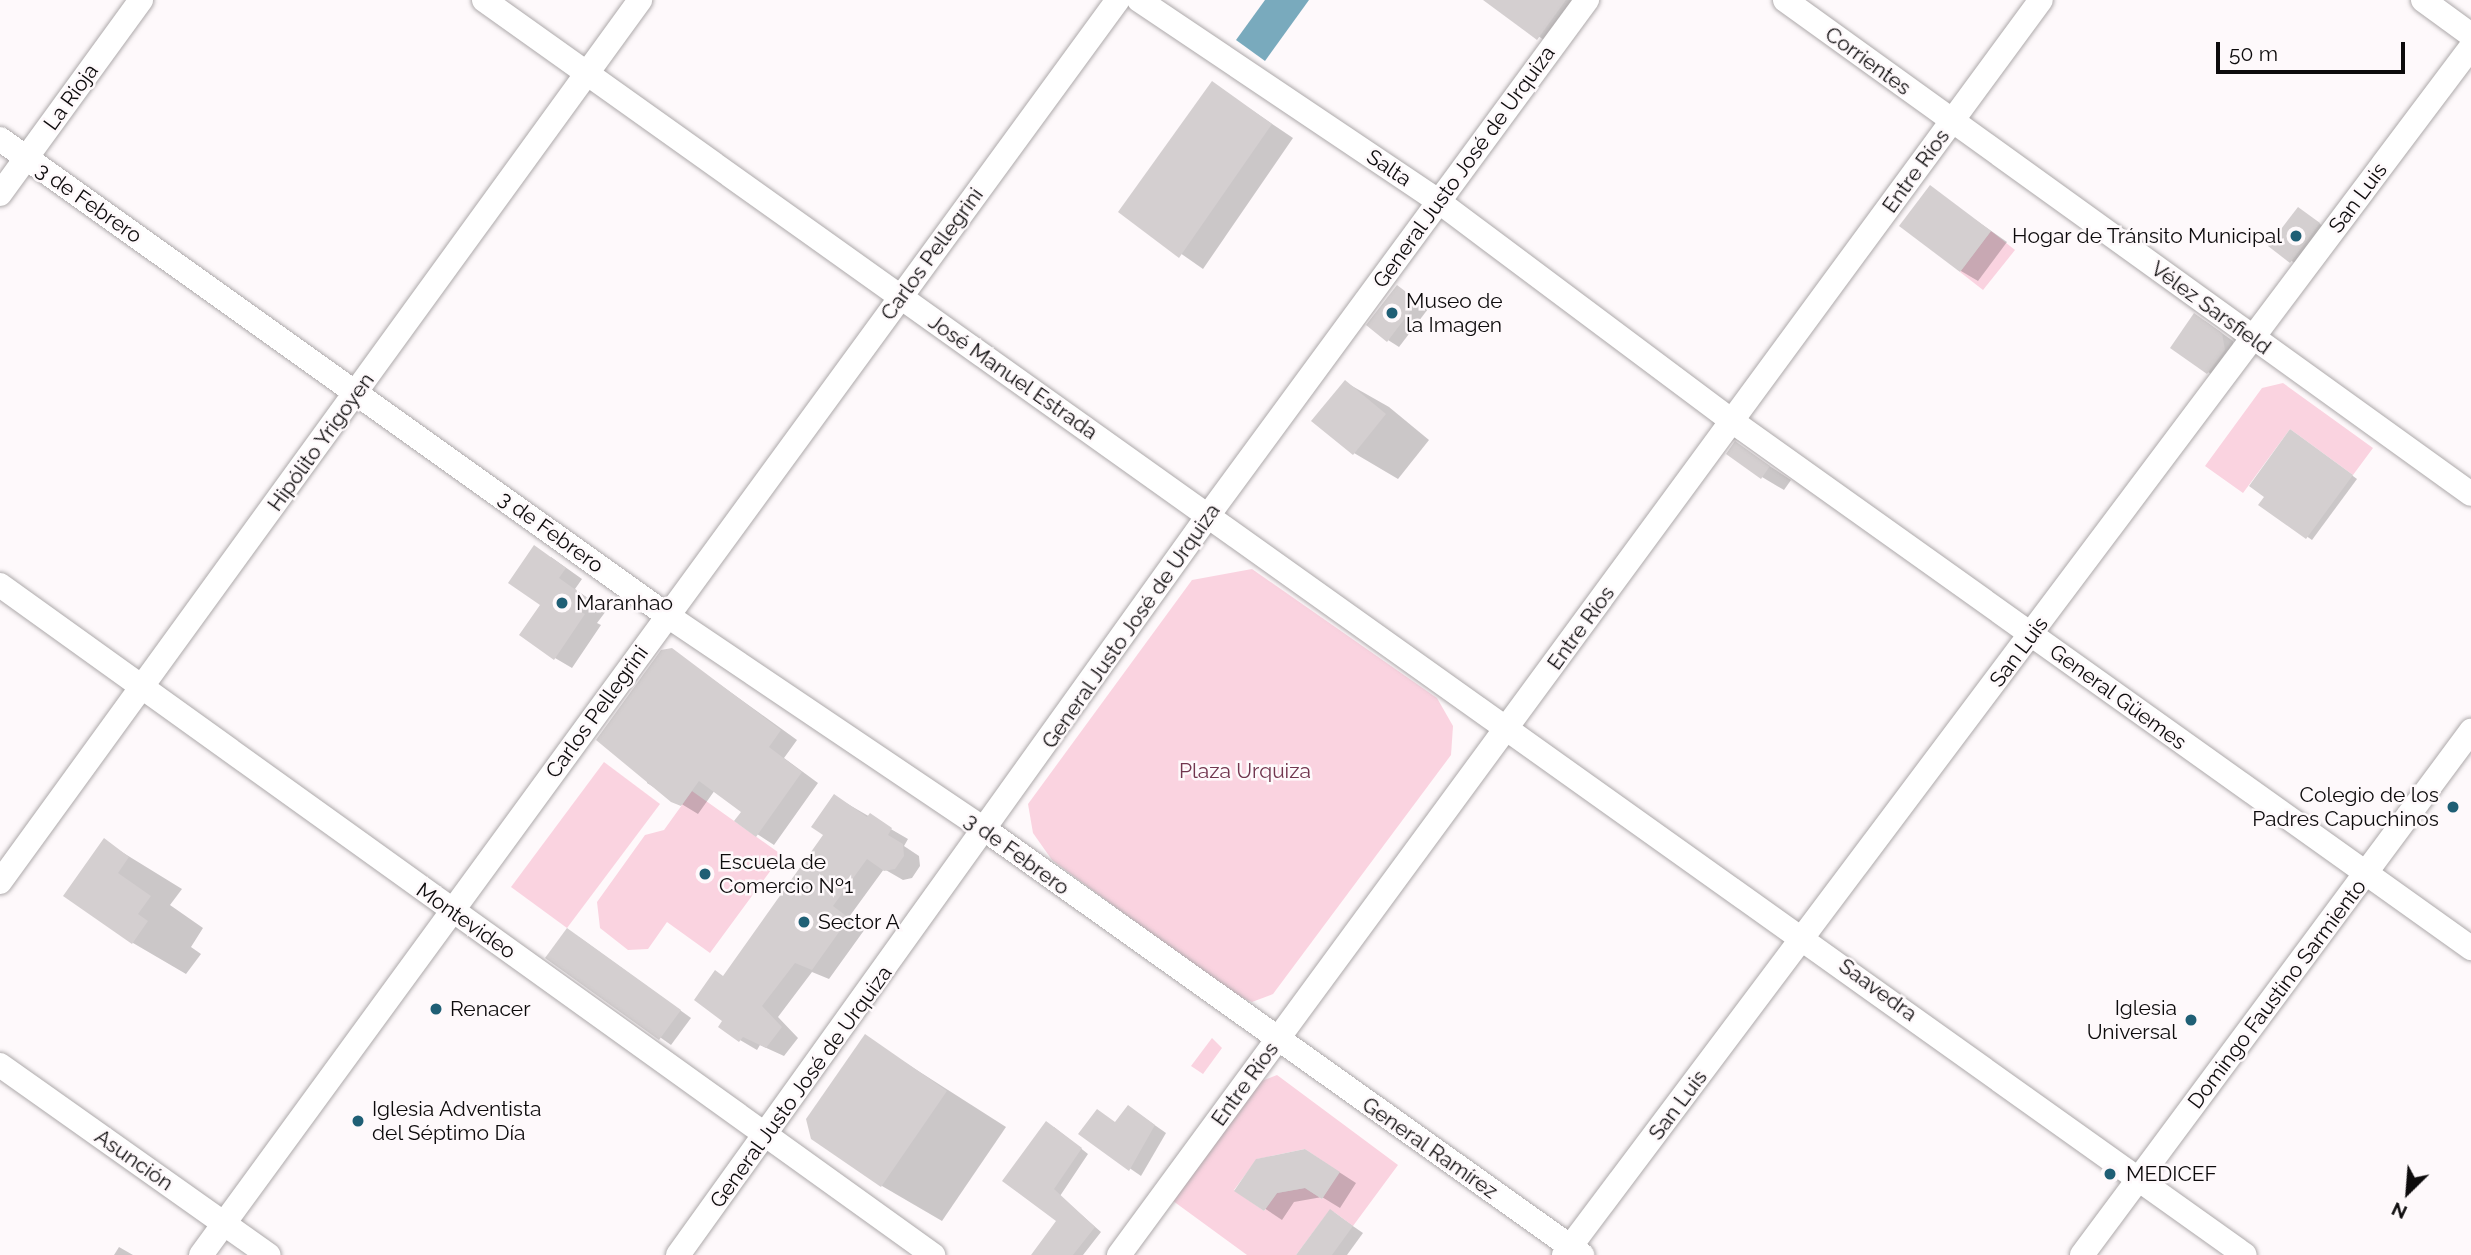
<!DOCTYPE html>
<html>
<head>
<meta charset="utf-8">
<style>
	body { margin:0 }
	#map { position:relative; width:2471px; height:1255px; overflow:hidden; background:#fef9fb; font-family:Raleway,sans-serif }
	div>[style] { position:absolute }
	.green>* { inset:0; background:#fad3e0 }
	.water>* { inset:0; background:#79aabd }
	.shadow>* { inset:0; background:#0003 }
	.building>* { inset:0; background:#d4cfd0 }
	.roads { filter:drop-shadow(0 0 2px #ada9aa) drop-shadow(0 0 2px #ada9aa) }
	.minor>* { height:24px; margin:-12px; padding:0 12px; transform-origin:12px; border-radius:12px; background:#fff }
	.dots>* { width:19px; height:19px; translate:-50% -50%; box-sizing:border-box; border:4px solid #fef9fb; border-radius:50% }
	span { translate:-50% -50%; white-space:nowrap; text-align:center; line-height:1.15; -webkit-text-stroke:5px #fef9fb; paint-order:stroke }
	.street-label { font-size:21px; color:#0d0b0c }
	.poi-label { font-size:21px; color:#0d0b0c }
	.right { translate:-100% -50%; text-align:right }
	.left { translate:0 -50%; text-align:left }
	.park-label { font-size:21px; color:#71354e }
	.north { position:absolute; left:2373px; top:1157px; width:70px; height:70px; -webkit-text-stroke:5px #fef9fb; paint-order:stroke; rotate:205deg; font-size:19px; font-weight:700; line-height:28px; text-align:center; color:#0d0b0c }
	.north::after { content:''; display:block; margin:auto; width:24px; height:32px; background:#0d0b0c; clip-path:polygon(50% 0,100% 100%,50% 72%,0 100%) }
	.scale { position:absolute; left:2216px; top:42px; width:189px; height:32px; box-sizing:border-box; border:4px solid #0d0b0c; border-top:0; padding-left:9px; font-size:21px; line-height:24px; white-space:nowrap; color:#0d0b0c; -webkit-text-stroke:5px #fef9fb; paint-order:stroke }
</style>
</head>
<body>
<div id="map">
	<div class="green">
		<div style="clip-path:polygon(1991px 231px,2015px 250px,1983px 290px,1960px 272px)"></div>
		<div style="clip-path:polygon(2283px 383px,2373px 448px,2353px 475px,2290px 429px,2243px 493px,2205px 466px,2262px 388px)"></div>
		<div style="clip-path:polygon(1252px 569px,1437px 698px,1453px 726px,1451px 755px,1273px 994px,1252px 1002px,1230px 992px,1052px 860px,1033px 833px,1028px 804px,1192px 580px)"></div>
		<div style="clip-path:polygon(604px 762px,660px 804px,567px 928px,511px 887px)"></div>
		<div style="clip-path:polygon(692px 791px,782px 855px,710px 953px,667px 922px,648px 949px,628px 950px,600px 928px,597px 902px,645px 835px,664px 830px)"></div>
		<div style="clip-path:polygon(1212px 1038px,1222px 1048px,1203px 1074px,1191px 1066px)"></div>
		<div style="clip-path:polygon(evenodd,1277px 1075px,1398px 1165px,1353px 1226px,1334px 1212px,1326px 1215px,1296px 1255px,1247px 1255px,1169px 1198px,1254px 1084px,1277px 1075px,1305px 1149px,1339px 1172px,1322px 1199px,1305px 1188px,1277px 1193px,1264px 1211px,1234px 1190px,1257px 1159px,1305px 1149px)"></div>
	</div>
	<div class="water">
		<div style="clip-path:polygon(1265px 0,1309px 0,1265px 61px,1236px 40px)"></div>
	</div>
	<div class="shadow">
		<div style="clip-path:polygon(1486px 0,1598px 0,1560px 51px)"></div>
		<div style="clip-path:polygon(1212px 83px,1293px 138px,1203px 269px,1120px 211px)"></div>
		<div style="clip-path:polygon(1930px 188px,2007px 242px,1978px 281px,1961px 271px)"></div>
		<div style="clip-path:polygon(2299px 209px,2330px 231px,2302px 268px,2270px 246px)"></div>
		<div style="clip-path:polygon(1408px 294px,1428px 309px,1399px 347px,1388px 340px)"></div>
		<div style="clip-path:polygon(2205px 321px,2233px 341px,2236px 357px,2219px 379px,2208px 372px)"></div>
		<div style="clip-path:polygon(1345px 382px,1389px 407px,1429px 440px,1398px 479px,1354px 453px)"></div>
		<div style="clip-path:polygon(2296px 434px,2357px 479px,2312px 540px,2261px 504px)"></div>
		<div style="clip-path:polygon(1736px 444px,1791px 480px,1784px 490px,1762px 477px)"></div>
		<div style="clip-path:polygon(551px 557px,582px 579px,575px 589px,606px 611px,597px 623px,601px 625px,572px 668px,555px 658px,542px 605px)"></div>
		<div style="clip-path:polygon(672px 650px,797px 740px,784px 758px,818px 783px,774px 845px,737px 821px,744px 811px,715px 790px,698px 814px,647px 783px)"></div>
		<div style="clip-path:polygon(834px 796px,908px 839px,904px 846px,919px 856px,920px 866px,912px 878px,903px 880px,884px 869px,849px 917px,865px 929px,829px 979px,812px 972px,778px 1017px,798px 1038px,784px 1056px,760px 1045px,757px 1050px,740px 1040px,725px 1020px,724px 977px,825px 835px)"></div>
		<div style="clip-path:polygon(104px 841px,182px 889px,170px 905px,203px 928px,191px 947px,201px 954px,186px 974px,133px 943px)"></div>
		<div style="clip-path:polygon(579px 937px,691px 1018px,671px 1045px,548px 958px)"></div>
		<div style="clip-path:polygon(865px 1037px,1006px 1127px,942px 1221px,882px 1186px)"></div>
		<div style="clip-path:polygon(1139px 1114px,1166px 1133px,1141px 1176px,1080px 1134px)"></div>
		<div style="clip-path:polygon(1054px 1127px,1088px 1154px,1060px 1196px,1101px 1232px,1083px 1255px,1033px 1255px,1058px 1220px,1005px 1181px)"></div>
		<div style="clip-path:polygon(1322px 1161px,1356px 1183px,1340px 1208px,1322px 1197px,1294px 1202px,1282px 1220px,1237px 1190px)"></div>
		<div style="clip-path:polygon(1331px 1211px,1363px 1233px,1347px 1255px,1298px 1255px)"></div>
		<div style="clip-path:polygon(119px 1247px,133px 1255px,114px 1255px)"></div>
	</div>
	<div class="building">
		<div style="clip-path:polygon(1483px 0,1566px 0,1537px 40px)"></div>
		<div style="clip-path:polygon(1212px 81px,1272px 124px,1179px 258px,1118px 212px)"></div>
		<div style="clip-path:polygon(1930px 185px,1991px 231px,1960px 272px,1899px 226px)"></div>
		<div style="clip-path:polygon(2298px 207px,2320px 223px,2290px 263px,2268px 246px)"></div>
		<div style="clip-path:polygon(1397px 285px,1418px 301px,1387px 342px,1366px 325px)"></div>
		<div style="clip-path:polygon(2194px 313px,2222px 333px,2225px 350px,2207px 374px,2170px 348px)"></div>
		<div style="clip-path:polygon(1345px 380px,1386px 414px,1353px 455px,1311px 421px)"></div>
		<div style="clip-path:polygon(2290px 429px,2353px 475px,2306px 539px,2258px 505px,2264px 497px,2249px 486px)"></div>
		<div style="clip-path:polygon(1735px 441px,1770px 466px,1761px 479px,1726px 454px)"></div>
		<div style="clip-path:polygon(534px 545px,566px 568px,559px 578px,590px 600px,581px 612px,585px 614px,554px 660px,519px 635px,540px 605px,508px 583px)"></div>
		<div style="clip-path:polygon(672px 648px,781px 730px,769px 747px,802px 772px,756px 837px,734px 821px,741px 812px,699px 781px,681px 806px,671px 802px,596px 740px,661px 650px)"></div>
		<div style="clip-path:polygon(834px 794px,867px 817px,870px 813px,892px 828px,888px 835px,903px 844px,904px 856px,895px 869px,884px 871px,867px 859px,833px 906px,849px 918px,812px 970px,795px 963px,762px 1006px,782px 1027px,766px 1048px,743px 1037px,739px 1042px,718px 1027px,722px 1021px,694px 1000px,715px 970px,723px 976px,823px 835px,811px 827px)"></div>
		<div style="clip-path:polygon(104px 838px,129px 857px,118px 873px,151px 896px,138px 914px,148px 921px,132px 944px,63px 896px)"></div>
		<div style="clip-path:polygon(567px 928px,681px 1010px,659px 1040px,545px 958px)"></div>
		<div style="clip-path:polygon(865px 1034px,947px 1091px,881px 1187px,811px 1139px,806px 1119px)"></div>
		<div style="clip-path:polygon(1128px 1105px,1155px 1125px,1129px 1171px,1078px 1134px,1097px 1109px,1115px 1122px)"></div>
		<div style="clip-path:polygon(1046px 1121px,1082px 1148px,1054px 1189px,1095px 1227px,1073px 1255px,1031px 1255px,1056px 1221px,1002px 1181px)"></div>
		<div style="clip-path:polygon(1305px 1149px,1340px 1172px,1322px 1199px,1305px 1188px,1277px 1193px,1264px 1211px,1234px 1191px,1256px 1159px)"></div>
		<div style="clip-path:polygon(1330px 1209px,1353px 1226px,1332px 1255px,1296px 1255px)"></div>
	</div>
	<div class="roads">
		<div class="minor">
			<div style="left:484px;top:0;width:2162px;rotate:35.48deg"></div>
			<div style="left:1139px;top:0;width:360px;rotate:33.9deg"></div>
			<div style="left:1438px;top:201px;width:367px;rotate:36.8deg"></div>
			<div style="left:1732px;top:421px;width:908px;rotate:35.49deg"></div>
			<div style="left:1785px;top:0;width:845px;rotate:35.76deg"></div>
			<div style="left:2423px;top:0;width:59px;rotate:36.1deg"></div>
			<div style="left:0;top:139px;width:821px;rotate:35.53deg"></div>
			<div style="left:668px;top:616px;width:385px;rotate:34deg"></div>
			<div style="left:987px;top:831px;width:731px;rotate:35.47deg"></div>
			<div style="left:0;top:194px;width:240px;rotate:-54deg"></div>
			<div style="left:0;top:585px;width:1149px;rotate:35.68deg"></div>
			<div style="left:0;top:882px;width:1090px;rotate:-54.03deg"></div>
			<div style="left:0;top:1065px;width:329px;rotate:35.3deg"></div>
			<div style="left:201px;top:1255px;width:1554px;rotate:-53.85deg"></div>
			<div style="left:678px;top:1255px;width:913px;rotate:-54.36deg"></div>
			<div style="left:1210px;top:513px;width:637px;rotate:-53.69deg"></div>
			<div style="left:1119px;top:1255px;width:1557px;rotate:-53.7deg"></div>
			<div style="left:1564px;top:1255px;width:1511px;rotate:-53.1deg"></div>
			<div style="left:2082px;top:1255px;width:653px;rotate:-53.41deg"></div>
		</div>
	</div>
	<div class="dots">
		<div style="left:2296px;top:236px;background:#1f5f75"></div>
		<div style="left:1392px;top:313px;background:#1f5f75"></div>
		<div style="left:562px;top:603px;background:#1f5f75"></div>
		<div style="left:2453px;top:807px;background:#1f5f75"></div>
		<div style="left:705px;top:874px;background:#1f5f75"></div>
		<div style="left:804px;top:922px;background:#1f5f75"></div>
		<div style="left:436px;top:1009px;background:#1f5f75"></div>
		<div style="left:2191px;top:1020px;background:#1f5f75"></div>
		<div style="left:358px;top:1121px;background:#1f5f75"></div>
		<div style="left:2110px;top:1174px;background:#1f5f75"></div>
	</div>
	<div class="street-label">
		<span style="left:1868px;top:61px;rotate:36deg">Corrientes</span>
		<span style="left:71px;top:97px;rotate:-54deg">La Rioja</span>
		<span style="left:1464px;top:167px;rotate:-54deg">General Justo José de Urquiza</span>
		<span style="left:1389px;top:168px;rotate:34deg">Salta</span>
		<span style="left:1916px;top:171px;rotate:-54deg">Entre Ríos</span>
		<span style="left:2358px;top:198px;rotate:-53deg">San Luis</span>
		<span style="left:89px;top:203px;rotate:35deg">3 de Febrero</span>
		<span style="left:932px;top:254px;rotate:-54deg">Carlos Pellegrini</span>
		<span style="left:2211px;top:308px;rotate:36deg">Vélez Sarsfield</span>
		<span style="left:1013px;top:377px;rotate:35deg">José Manuel Estrada</span>
		<span style="left:321px;top:442px;rotate:-54deg">Hipólito Yrigoyen</span>
		<span style="left:551px;top:532px;rotate:36deg">3 de Febrero</span>
		<span style="left:1131px;top:626px;rotate:-55deg">General Justo José de Urquiza</span>
		<span style="left:1581px;top:628px;rotate:-54deg">Entre Ríos</span>
		<span style="left:2019px;top:652px;rotate:-53deg">San Luis</span>
		<span style="left:2118px;top:697px;rotate:36deg">General Güemes</span>
		<span style="left:597px;top:712px;rotate:-54deg">Carlos Pellegrini</span>
		<span style="left:1017px;top:854px;rotate:36deg">3 de Febrero</span>
		<span style="left:466px;top:921px;rotate:35deg">Montevideo</span>
		<span style="left:1878px;top:990px;rotate:36deg">Saavedra</span>
		<span style="left:2277px;top:994px;rotate:-53deg">Domingo Faustino Sarmiento</span>
		<span style="left:1245px;top:1084px;rotate:-54deg">Entre Ríos</span>
		<span style="left:801px;top:1087px;rotate:-54deg">General Justo José de Urquiza</span>
		<span style="left:1678px;top:1105px;rotate:-53deg">San Luis</span>
		<span style="left:1430px;top:1148px;rotate:35deg">General Ramírez</span>
		<span style="left:134px;top:1160px;rotate:35deg">Asunción</span>
	</div>
	<div class="poi-label">
		<span class="right" style="left:2282px;top:236px">Hogar de Tránsito Municipal</span>
		<span class="left" style="left:1406px;top:313px">Museo de<br>la Imagen</span>
		<span class="left" style="left:576px;top:603px">Maranhao</span>
		<span class="right" style="left:2439px;top:807px">Colegio de los<br>Padres Capuchinos</span>
		<span class="left" style="left:719px;top:874px">Escuela de<br>Comercio Nº1</span>
		<span class="left" style="left:818px;top:922px">Sector A</span>
		<span class="right" style="left:2177px;top:1020px">Iglesia<br>Universal</span>
		<span class="left" style="left:450px;top:1009px">Renacer</span>
		<span class="left" style="left:372px;top:1121px">Iglesia Adventista<br>del Séptimo Día</span>
		<span class="left" style="left:2126px;top:1174px">MEDICEF</span>
	</div>
	<div class="park-label">
		<span style="left:1245px;top:771px">Plaza Urquiza</span>
	</div>
	<div class="north">N</div>
	<div class="scale">50 m</div>
</div>
</body>
</html>
